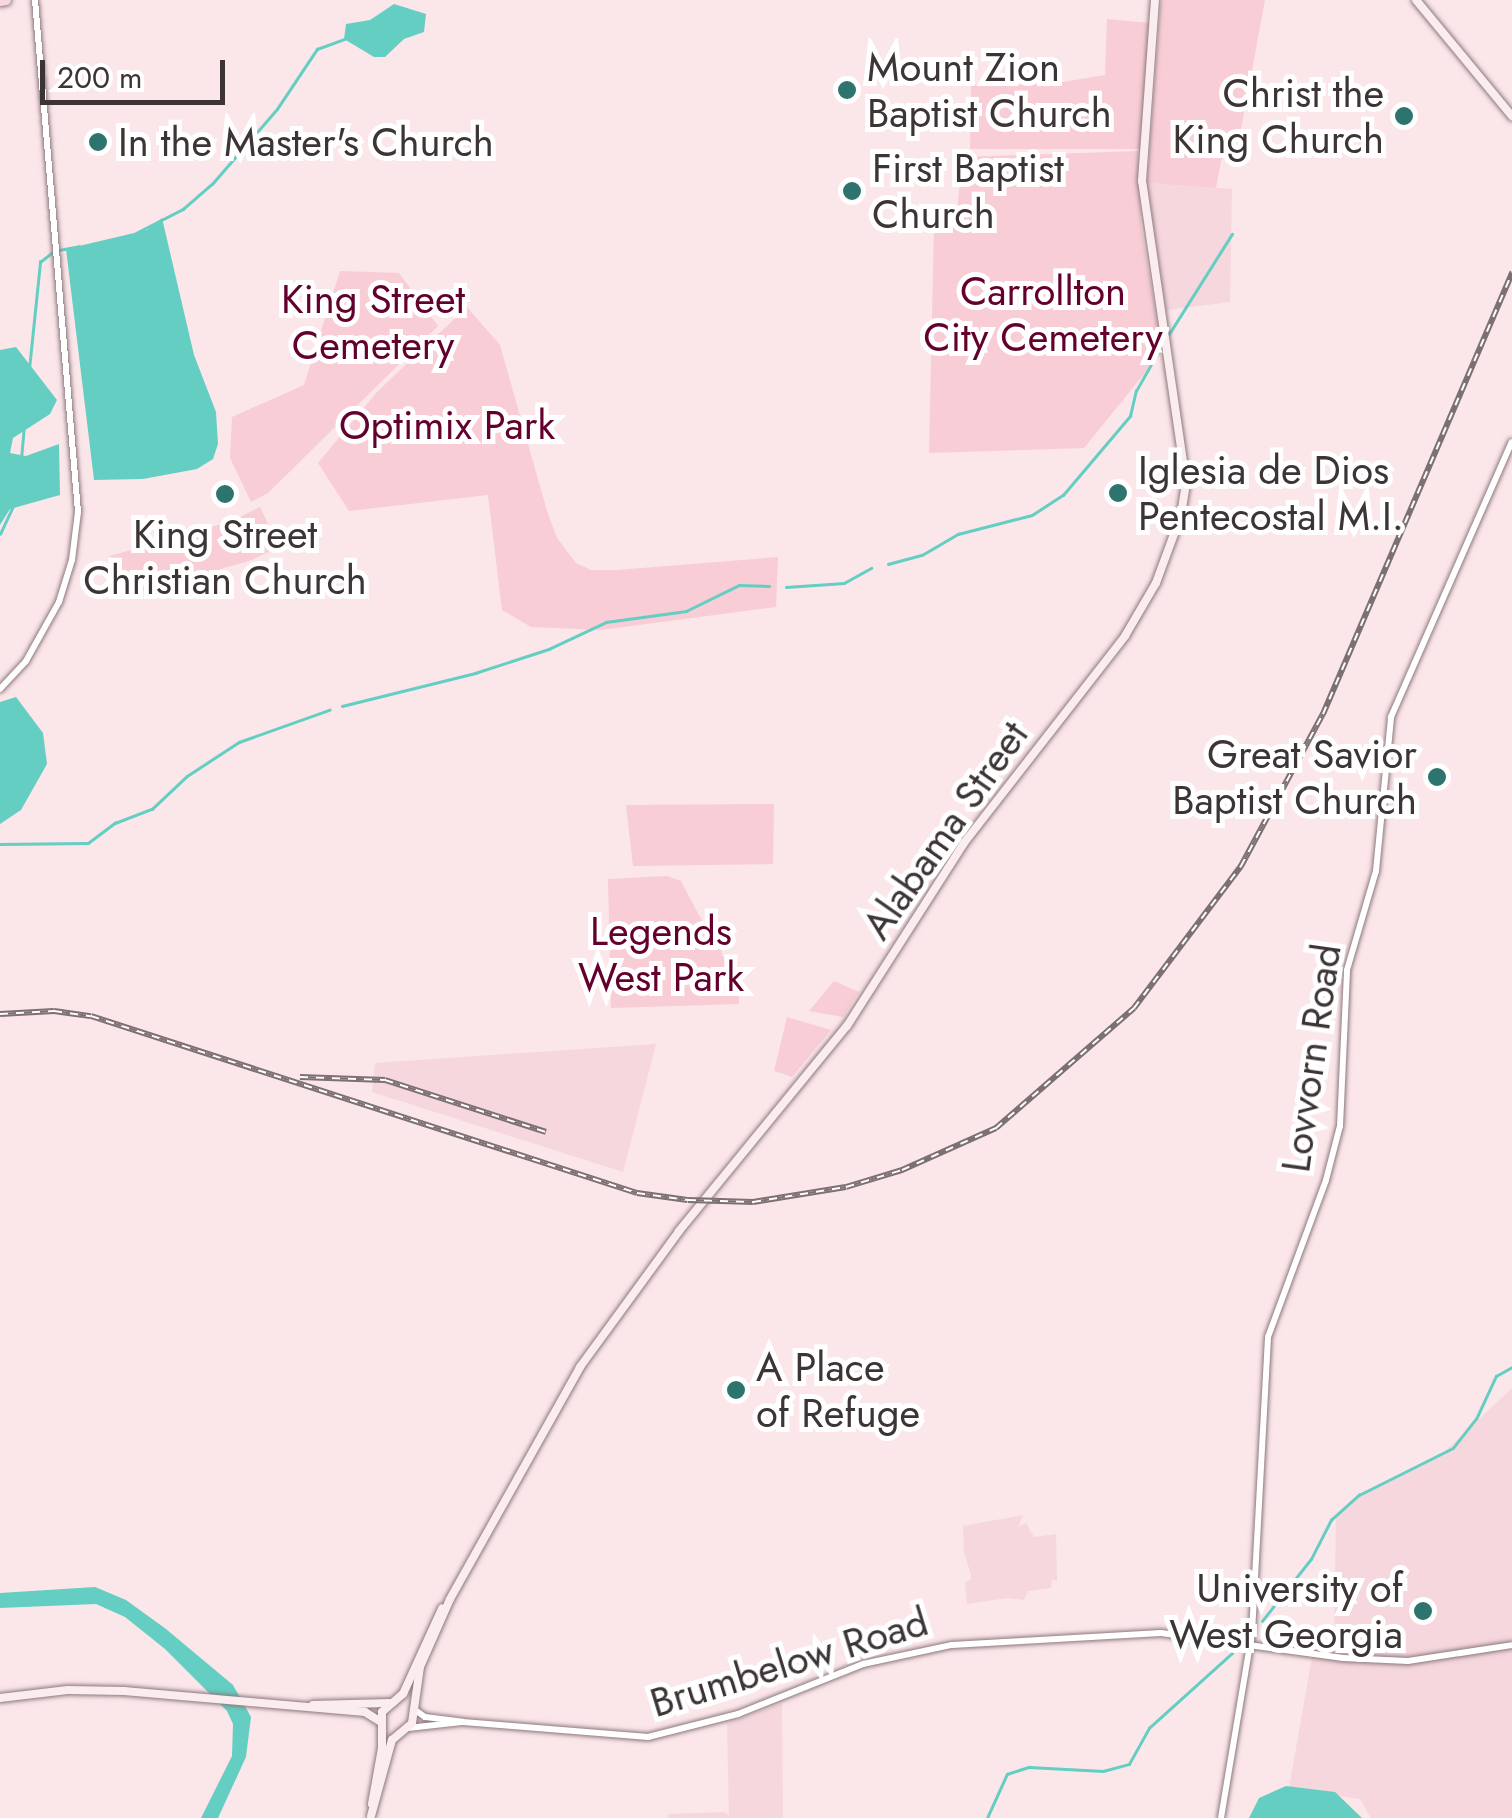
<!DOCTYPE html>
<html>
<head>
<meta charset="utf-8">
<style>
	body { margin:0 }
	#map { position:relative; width:1512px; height:1818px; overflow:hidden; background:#fbe6ea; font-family:Jost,sans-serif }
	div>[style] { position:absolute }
	.built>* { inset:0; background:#f5d7dd }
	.green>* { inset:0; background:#f8cdd6 }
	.water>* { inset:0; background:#64cec3 }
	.stream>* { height:2.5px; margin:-1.25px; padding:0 1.25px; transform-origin:1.25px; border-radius:1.25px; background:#64cec3 }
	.roads { filter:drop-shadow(0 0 2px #8c797d) drop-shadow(0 0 2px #8c797d) }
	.tertiary>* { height:6px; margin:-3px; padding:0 3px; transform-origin:3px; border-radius:3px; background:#fff }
	.secondary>* { height:8px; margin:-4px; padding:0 4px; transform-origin:4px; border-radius:4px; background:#fbecef }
	.primary>* { height:9px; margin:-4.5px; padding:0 4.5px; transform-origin:4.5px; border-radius:4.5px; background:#f7d8df }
	.rail>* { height:6px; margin-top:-3px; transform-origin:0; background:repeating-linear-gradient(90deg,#fff 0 8px,#7c7072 0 16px); box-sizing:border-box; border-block:2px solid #7c7072 }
	.dots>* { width:28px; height:28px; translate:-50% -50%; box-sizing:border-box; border:5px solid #fff; border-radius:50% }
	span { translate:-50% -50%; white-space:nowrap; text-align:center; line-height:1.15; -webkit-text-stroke:10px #fff; paint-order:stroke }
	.poi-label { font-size:40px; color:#3c3435 }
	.left { translate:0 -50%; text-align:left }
	.right { translate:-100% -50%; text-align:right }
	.park-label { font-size:40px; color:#63002c }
	.street-label { font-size:40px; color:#3c3435 }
	.scale { position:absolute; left:40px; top:60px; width:185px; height:45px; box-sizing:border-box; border:5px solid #3c3435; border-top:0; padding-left:12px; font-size:30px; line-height:35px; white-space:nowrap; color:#3c3435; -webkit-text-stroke:8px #fff; paint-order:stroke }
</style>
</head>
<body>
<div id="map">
	<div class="built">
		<div style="clip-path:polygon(1147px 183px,1232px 189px,1230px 302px,1166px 310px)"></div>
		<div style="clip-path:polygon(656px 1044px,623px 1172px,372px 1092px,375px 1063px)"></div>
		<div style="clip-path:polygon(1512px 1388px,1512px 1818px,1371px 1818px,1360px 1799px,1289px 1788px,1314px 1646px,1334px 1647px,1336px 1516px,1359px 1495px,1442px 1454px)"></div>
		<div style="clip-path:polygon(1023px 1515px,1018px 1527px,1026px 1523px,1034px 1537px,1056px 1534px,1057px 1581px,1052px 1579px,1051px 1588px,1028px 1591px,1024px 1600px,1007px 1598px,967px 1604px,965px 1582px,971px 1580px,971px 1574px,964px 1553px,963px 1526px)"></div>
		<div style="clip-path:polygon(782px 1703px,783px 1818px,668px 1818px,668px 1814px,725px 1812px,729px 1816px,727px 1724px)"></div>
	</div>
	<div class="green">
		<div style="clip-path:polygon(1161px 0,1265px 0,1239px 140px,1221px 161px,1216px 188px,1147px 183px)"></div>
		<div style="clip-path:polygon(1107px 19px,1150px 23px,1142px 149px,970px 149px,971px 85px,1057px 83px,1105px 75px)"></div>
		<div style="clip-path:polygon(1138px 151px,1141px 226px,1162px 352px,1084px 448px,929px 453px,934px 226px,956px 224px,962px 157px)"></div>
		<div style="clip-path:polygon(340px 271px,399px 273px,438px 326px,268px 493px,251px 502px,230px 458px,232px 417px,304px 385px)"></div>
		<div style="clip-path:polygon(467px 307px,500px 345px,547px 511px,557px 538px,576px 563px,591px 570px,617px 570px,778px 557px,776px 607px,601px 630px,531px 627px,502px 610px,488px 495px,349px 511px,318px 463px,377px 392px)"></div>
		<div style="clip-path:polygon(260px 507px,279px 547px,252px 560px,131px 595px,110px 556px,232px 521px)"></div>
		<div style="clip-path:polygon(774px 804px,773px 864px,633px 866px,626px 805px)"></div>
		<div style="clip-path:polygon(667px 876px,681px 881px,711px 938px,720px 940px,722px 956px,738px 959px,739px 1004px,611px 1008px,608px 879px)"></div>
		<div style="clip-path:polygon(834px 981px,859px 992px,843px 1017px,809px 1011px)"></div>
		<div style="clip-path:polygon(787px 1017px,831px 1030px,792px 1077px,774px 1071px)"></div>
	</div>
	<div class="water">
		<div style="clip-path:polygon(394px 4px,426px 14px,424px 32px,404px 39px,385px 57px,374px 57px,344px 39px,346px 24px,370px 20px)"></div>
		<div style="clip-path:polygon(162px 218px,194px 355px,216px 412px,218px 444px,213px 459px,197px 469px,143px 479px,94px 480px,66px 249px,147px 230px)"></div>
		<div style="clip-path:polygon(16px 347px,57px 400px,50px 414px,13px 438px,10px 453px,26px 456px,59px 444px,60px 495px,10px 509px,0 525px,0 350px)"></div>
		<div style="clip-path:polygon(16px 697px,43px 733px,47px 764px,21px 810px,0 824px,0 702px)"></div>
		<div style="clip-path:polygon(95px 1587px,126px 1600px,166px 1629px,233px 1685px,251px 1717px,246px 1757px,218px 1818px,201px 1818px,232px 1756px,233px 1724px,227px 1711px,165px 1649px,125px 1617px,96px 1604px,0 1608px,0 1593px)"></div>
		<div style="clip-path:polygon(1286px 1786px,1335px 1792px,1362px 1818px,1249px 1818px,1259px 1798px)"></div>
	</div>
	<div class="stream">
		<div style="left:136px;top:233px;width:53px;rotate:-27.1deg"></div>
		<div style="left:183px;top:209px;width:38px;rotate:-41deg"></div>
		<div style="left:212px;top:184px;width:99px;rotate:-49.1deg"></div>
		<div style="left:277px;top:109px;width:72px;rotate:-56.3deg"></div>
		<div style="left:317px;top:49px;width:29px;rotate:-20deg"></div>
		<div style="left:1169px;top:334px;width:118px;rotate:-57.8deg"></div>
		<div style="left:29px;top:369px;width:108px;rotate:-84.1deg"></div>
		<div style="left:40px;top:262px;width:18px;rotate:-38deg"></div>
		<div style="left:54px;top:251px;width:25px;rotate:-11deg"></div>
		<div style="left:21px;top:459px;width:32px;rotate:-85deg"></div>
		<div style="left:0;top:534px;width:31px;rotate:-65deg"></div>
		<div style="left:888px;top:564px;width:35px;rotate:-15deg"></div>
		<div style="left:922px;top:555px;width:42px;rotate:-30.3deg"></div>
		<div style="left:958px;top:534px;width:76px;rotate:-14.4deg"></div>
		<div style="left:1032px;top:515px;width:37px;rotate:-33deg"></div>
		<div style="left:1063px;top:495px;width:104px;rotate:-49.7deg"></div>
		<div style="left:1130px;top:416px;width:26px;rotate:-77deg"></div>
		<div style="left:1136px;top:391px;width:51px;rotate:-60.4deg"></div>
		<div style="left:786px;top:587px;width:58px;rotate:-3.9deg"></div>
		<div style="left:844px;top:583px;width:31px;rotate:-29deg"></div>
		<div style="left:342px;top:706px;width:137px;rotate:-13.9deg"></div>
		<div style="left:475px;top:673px;width:78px;rotate:-18deg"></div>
		<div style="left:549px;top:649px;width:63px;rotate:-25.3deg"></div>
		<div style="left:606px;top:622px;width:81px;rotate:-7.8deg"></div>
		<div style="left:686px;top:611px;width:59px;rotate:-26.1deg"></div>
		<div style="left:739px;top:585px;width:30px;rotate:2deg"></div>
		<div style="left:0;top:844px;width:88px;rotate:-0.7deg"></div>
		<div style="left:88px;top:843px;width:34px;rotate:-37deg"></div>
		<div style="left:115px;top:823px;width:40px;rotate:-21deg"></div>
		<div style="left:152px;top:809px;width:48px;rotate:-43.3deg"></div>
		<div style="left:187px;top:776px;width:62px;rotate:-33.2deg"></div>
		<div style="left:239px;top:742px;width:96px;rotate:-19.6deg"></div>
		<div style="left:1262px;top:1621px;width:79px;rotate:-51.7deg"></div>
		<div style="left:1311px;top:1559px;width:44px;rotate:-62.9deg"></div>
		<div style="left:1331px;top:1520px;width:38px;rotate:-42deg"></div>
		<div style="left:1359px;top:1495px;width:105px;rotate:-26.6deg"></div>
		<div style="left:1453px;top:1448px;width:37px;rotate:-52deg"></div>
		<div style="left:1476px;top:1419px;width:47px;rotate:-65.1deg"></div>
		<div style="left:1496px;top:1376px;width:18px;rotate:-29deg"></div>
		<div style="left:987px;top:1818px;width:48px;rotate:-65.6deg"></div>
		<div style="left:1007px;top:1774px;width:23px;rotate:-18deg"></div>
		<div style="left:1029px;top:1767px;width:74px;rotate:3.1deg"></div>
		<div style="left:1103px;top:1771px;width:27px;rotate:-15deg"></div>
		<div style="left:1129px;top:1764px;width:41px;rotate:-60.9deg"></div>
		<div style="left:1149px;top:1728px;width:112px;rotate:-42.1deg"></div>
	</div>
	<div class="roads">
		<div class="tertiary">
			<div style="left:0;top:689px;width:38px;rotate:-47deg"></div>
			<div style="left:26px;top:661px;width:68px;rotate:-60.8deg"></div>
			<div style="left:59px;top:602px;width:44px;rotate:-72.8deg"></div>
			<div style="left:72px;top:560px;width:48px;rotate:-82.9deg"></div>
			<div style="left:78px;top:512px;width:514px;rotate:-94.8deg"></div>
			<div style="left:415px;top:1710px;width:12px;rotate:35deg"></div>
			<div style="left:425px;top:1717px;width:38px;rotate:7deg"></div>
			<div style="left:463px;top:1722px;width:186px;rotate:4.6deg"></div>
			<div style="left:648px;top:1737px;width:93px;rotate:-14.3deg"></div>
			<div style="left:738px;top:1714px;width:135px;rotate:-21.8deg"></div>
			<div style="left:863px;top:1664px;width:91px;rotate:-12.1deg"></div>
			<div style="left:952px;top:1645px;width:209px;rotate:-3.3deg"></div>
			<div style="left:1161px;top:1633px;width:184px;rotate:7.8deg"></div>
			<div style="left:1343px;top:1658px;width:65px;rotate:2.6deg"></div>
			<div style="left:1408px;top:1661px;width:105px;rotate:-8.7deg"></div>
			<div style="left:408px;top:1728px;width:54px;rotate:-6.3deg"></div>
			<div style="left:1221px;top:1818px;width:188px;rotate:-80.5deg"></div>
			<div style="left:1252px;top:1633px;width:296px;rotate:-86.9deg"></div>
			<div style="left:1268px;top:1337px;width:167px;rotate:-69.7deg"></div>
			<div style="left:1326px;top:1180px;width:56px;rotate:-75.5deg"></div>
			<div style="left:1340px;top:1126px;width:156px;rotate:-87.4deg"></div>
			<div style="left:1347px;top:970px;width:103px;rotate:-73.7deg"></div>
			<div style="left:1376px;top:871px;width:155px;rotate:-84.4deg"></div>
			<div style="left:1391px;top:717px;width:300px;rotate:-66.3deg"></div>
		</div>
		<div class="secondary">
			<div style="left:1416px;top:0;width:151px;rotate:50.4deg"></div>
			<div style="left:0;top:1698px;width:68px;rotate:-6.7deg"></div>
			<div style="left:68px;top:1690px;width:56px;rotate:1deg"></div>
			<div style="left:124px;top:1691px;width:242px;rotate:5deg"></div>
			<div style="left:365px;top:1712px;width:19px;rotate:32deg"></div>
			<div style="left:313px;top:1705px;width:76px;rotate:-1.5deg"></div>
			<div style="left:372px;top:1804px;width:57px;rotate:-79.9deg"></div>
			<div style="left:382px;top:1748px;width:36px;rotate:-90deg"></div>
			<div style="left:382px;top:1712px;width:28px;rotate:-41deg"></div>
			<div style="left:403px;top:1694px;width:94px;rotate:-65.4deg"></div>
			<div style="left:371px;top:1816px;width:79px;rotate:-74.6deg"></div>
			<div style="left:392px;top:1740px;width:26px;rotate:-40deg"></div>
			<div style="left:412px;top:1723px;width:57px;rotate:-81.9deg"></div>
			<div style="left:420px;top:1667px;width:74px;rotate:-66.2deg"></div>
			<div style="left:450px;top:1599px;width:266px;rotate:-60.7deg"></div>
			<div style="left:580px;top:1367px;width:168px;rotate:-53.9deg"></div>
			<div style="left:679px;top:1231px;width:265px;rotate:-50.7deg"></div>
			<div style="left:847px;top:1026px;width:217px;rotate:-57.4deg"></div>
			<div style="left:964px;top:843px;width:262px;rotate:-52.1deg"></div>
			<div style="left:1125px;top:636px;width:61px;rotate:-59.7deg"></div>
			<div style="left:1156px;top:583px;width:72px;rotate:-69.8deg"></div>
			<div style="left:1181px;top:515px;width:33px;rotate:-81deg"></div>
			<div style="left:1186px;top:482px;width:304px;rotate:-98.3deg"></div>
			<div style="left:1142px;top:181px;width:181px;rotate:-85.9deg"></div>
		</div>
		<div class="primary">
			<div style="left:0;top:1px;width:6px;rotate:-9deg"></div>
		</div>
	</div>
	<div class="rail">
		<div style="left:0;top:1014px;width:54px;rotate:-3.2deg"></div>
		<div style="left:54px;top:1011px;width:37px;rotate:8deg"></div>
		<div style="left:91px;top:1016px;width:574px;rotate:17.96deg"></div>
		<div style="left:637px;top:1193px;width:51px;rotate:7.8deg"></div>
		<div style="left:688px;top:1200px;width:65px;rotate:1.8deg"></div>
		<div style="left:753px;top:1202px;width:94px;rotate:-9.2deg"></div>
		<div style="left:846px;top:1187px;width:59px;rotate:-16.9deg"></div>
		<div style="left:902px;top:1170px;width:103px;rotate:-24.1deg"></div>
		<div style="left:996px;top:1128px;width:183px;rotate:-41deg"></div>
		<div style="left:1134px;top:1008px;width:178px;rotate:-53deg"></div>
		<div style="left:1241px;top:866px;width:173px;rotate:-61.7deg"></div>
		<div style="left:1323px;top:714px;width:481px;rotate:-66.8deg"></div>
		<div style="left:300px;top:1077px;width:85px;rotate:2deg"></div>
		<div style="left:385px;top:1080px;width:169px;rotate:17.9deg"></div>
	</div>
	<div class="dots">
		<div style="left:847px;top:90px;background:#2c746d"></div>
		<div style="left:1404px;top:116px;background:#2c746d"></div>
		<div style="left:98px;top:142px;background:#2c746d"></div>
		<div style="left:852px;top:191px;background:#2c746d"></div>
		<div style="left:1118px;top:493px;background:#2c746d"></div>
		<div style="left:225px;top:494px;background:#2c746d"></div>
		<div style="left:1437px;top:777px;background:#2c746d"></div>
		<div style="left:736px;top:1390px;background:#2c746d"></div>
		<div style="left:1423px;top:1611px;background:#2c746d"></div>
	</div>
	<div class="poi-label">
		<span class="left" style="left:867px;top:90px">Mount Zion<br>Baptist Church</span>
		<span class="right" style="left:1384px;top:116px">Christ the<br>King Church</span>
		<span class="left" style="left:118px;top:142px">In the Master's Church</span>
		<span class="left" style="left:872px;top:191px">First Baptist<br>Church</span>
		<span class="left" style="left:1138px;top:493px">Iglesia de Dios<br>Pentecostal M.I.</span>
		<span style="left:225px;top:557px">King Street<br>Christian Church</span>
		<span class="right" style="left:1417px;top:777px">Great Savior<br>Baptist Church</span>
		<span class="left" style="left:756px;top:1390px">A Place<br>of Refuge</span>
		<span class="right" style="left:1403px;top:1611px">University of<br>West Georgia</span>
	</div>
	<div class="park-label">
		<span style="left:1043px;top:314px">Carrollton<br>City Cemetery</span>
		<span style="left:373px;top:322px">King Street<br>Cemetery</span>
		<span style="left:447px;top:425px">Optimix Park</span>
		<span style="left:661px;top:954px">Legends<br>West Park</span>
	</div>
	<div class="street-label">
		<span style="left:945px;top:830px;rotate:-55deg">Alabama Street</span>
		<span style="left:1311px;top:1058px;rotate:-82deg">Lovvorn Road</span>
		<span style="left:789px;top:1662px;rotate:-17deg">Brumbelow Road</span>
	</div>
	<div class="scale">200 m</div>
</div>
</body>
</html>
